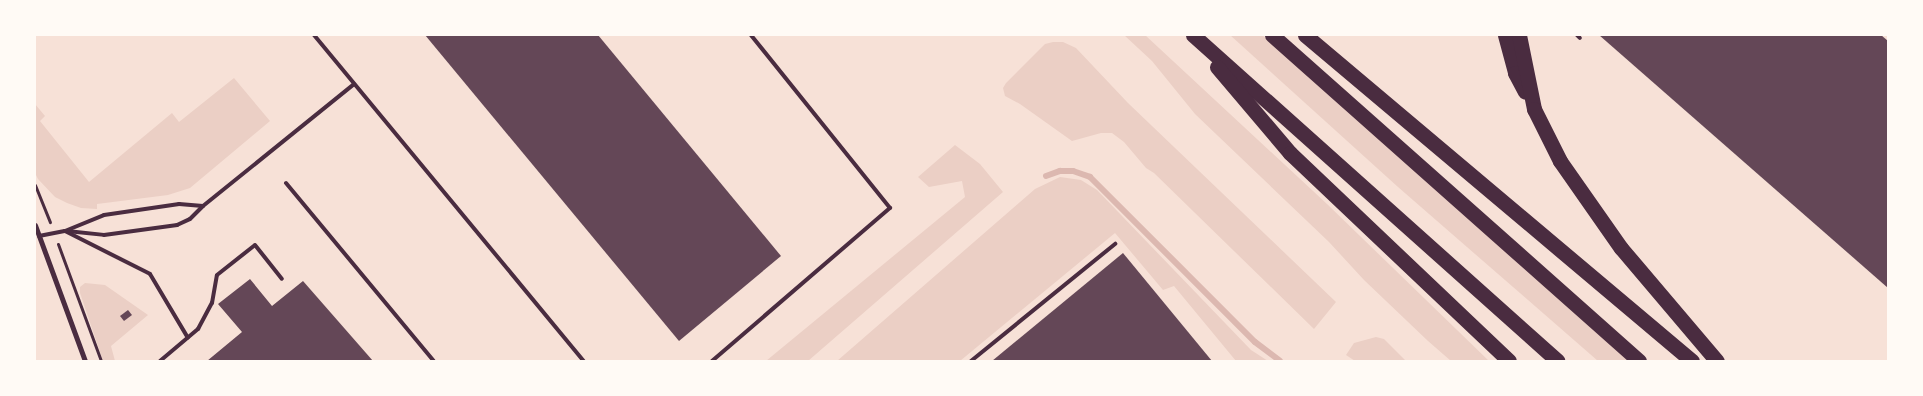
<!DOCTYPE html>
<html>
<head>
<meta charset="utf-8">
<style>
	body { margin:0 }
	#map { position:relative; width:1923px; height:396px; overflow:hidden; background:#f7e1d7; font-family:"Roboto Condensed",sans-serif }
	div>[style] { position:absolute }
	.green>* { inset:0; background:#ebcfc5 }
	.stream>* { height:6px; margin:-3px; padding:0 3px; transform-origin:3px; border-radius:3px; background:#dcb8b0 }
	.building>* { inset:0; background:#644757 }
	.path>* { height:3px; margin:-1.5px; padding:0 1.5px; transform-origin:1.5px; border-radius:1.5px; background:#4a2c40 }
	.service>* { height:4px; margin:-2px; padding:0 2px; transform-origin:2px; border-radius:2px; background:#4a2c40 }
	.minor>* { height:5px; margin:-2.5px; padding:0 2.5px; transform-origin:2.5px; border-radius:2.5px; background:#4a2c40 }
	.motorway>* { height:15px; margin:-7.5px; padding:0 7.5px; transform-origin:7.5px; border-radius:7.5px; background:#4a2c40 }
	span { translate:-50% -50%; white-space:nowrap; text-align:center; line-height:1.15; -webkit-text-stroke:5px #fffaf5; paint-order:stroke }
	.frame { position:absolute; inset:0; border:36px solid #fffaf5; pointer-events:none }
</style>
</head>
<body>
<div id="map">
	<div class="green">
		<div style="clip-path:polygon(1124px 35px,1145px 35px,1327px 204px,1489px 361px,1451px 361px,1428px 341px,1364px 280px,1329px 242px,1195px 114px,1152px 61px)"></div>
		<div style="clip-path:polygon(1230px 35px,1262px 35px,1631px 361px,1598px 361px,1398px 187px)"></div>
		<div style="clip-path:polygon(1053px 42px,1063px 42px,1076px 48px,1128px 103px,1336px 302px,1314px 329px,1154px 173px,1146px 168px,1124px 142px,1112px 133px,1101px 133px,1072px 141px,1020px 104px,1005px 96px,1003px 88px,1006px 83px,1045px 44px)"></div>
		<div style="clip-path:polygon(234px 78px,270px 121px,190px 188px,168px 195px,97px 204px,97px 209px,81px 208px,67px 203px,55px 197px,38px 179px,35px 173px,35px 104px,45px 116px,40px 121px,89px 182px,172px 113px,179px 122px)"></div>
		<div style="clip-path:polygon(955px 145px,980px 164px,1003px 192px,808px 361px,766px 361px,965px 197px,962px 181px,929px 187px,918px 177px)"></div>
		<div style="clip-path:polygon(1060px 177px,1081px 180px,1097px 190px,1251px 350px,1268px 361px,1236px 361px,1174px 286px,1163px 290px,1115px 233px,960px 361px,837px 361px,1035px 189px)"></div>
		<div style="clip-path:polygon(85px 283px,105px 285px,148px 315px,111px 346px,115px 361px,103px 361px,80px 293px,80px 287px)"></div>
		<div style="clip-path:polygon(1376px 337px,1384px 339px,1406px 361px,1355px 361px,1346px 355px,1354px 343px)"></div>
	</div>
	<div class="stream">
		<div style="left:1046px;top:176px;width:15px;rotate:-20deg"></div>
		<div style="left:1060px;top:171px;width:13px"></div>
		<div style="left:1073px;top:171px;width:18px;rotate:19deg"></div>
		<div style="left:1090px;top:177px;width:233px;rotate:45deg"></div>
		<div style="left:1255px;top:342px;width:31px;rotate:37deg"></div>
	</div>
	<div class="building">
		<div style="clip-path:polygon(425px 35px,598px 35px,781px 256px,679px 341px)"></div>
		<div style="clip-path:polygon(1599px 35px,1881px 35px,1888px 41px,1888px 288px)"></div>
		<div style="clip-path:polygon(1123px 253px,1212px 361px,992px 361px)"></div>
		<div style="clip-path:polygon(250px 279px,272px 306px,303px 281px,373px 361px,207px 361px,242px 332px,218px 304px)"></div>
		<div style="clip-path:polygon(128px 310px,132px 315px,124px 321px,120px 316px)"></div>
	</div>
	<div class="path">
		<div style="left:35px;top:185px;width:40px;rotate:68deg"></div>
		<div style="left:58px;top:244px;width:125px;rotate:69.8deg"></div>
	</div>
	<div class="service">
		<div style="left:314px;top:35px;width:423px;rotate:50.4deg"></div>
		<div style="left:1577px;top:35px;width:4px;rotate:45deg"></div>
		<div style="left:286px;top:183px;width:231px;rotate:50.3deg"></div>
		<div style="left:65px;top:231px;width:95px;rotate:26.8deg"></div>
		<div style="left:150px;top:274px;width:74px;rotate:59.3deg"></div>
		<div style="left:67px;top:231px;width:37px;rotate:6deg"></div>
		<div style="left:104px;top:235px;width:74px;rotate:-7.8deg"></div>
		<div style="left:177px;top:225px;width:14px;rotate:-25deg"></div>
		<div style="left:190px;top:219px;width:18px;rotate:-45deg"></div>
		<div style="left:39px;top:236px;width:26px;rotate:-11deg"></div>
		<div style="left:65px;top:231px;width:42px;rotate:-22.3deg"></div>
		<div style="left:104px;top:215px;width:76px;rotate:-8.3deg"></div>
		<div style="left:179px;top:204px;width:24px;rotate:5deg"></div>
		<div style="left:203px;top:206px;width:194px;rotate:-38.9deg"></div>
		<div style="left:160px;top:361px;width:50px;rotate:-40.1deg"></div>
		<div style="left:198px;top:329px;width:30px;rotate:-62deg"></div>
		<div style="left:212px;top:303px;width:28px;rotate:-80deg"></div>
		<div style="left:217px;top:275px;width:48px;rotate:-38.3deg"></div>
		<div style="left:255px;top:245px;width:43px;rotate:51.5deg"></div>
		<div style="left:712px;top:361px;width:235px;rotate:-40.7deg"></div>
		<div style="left:890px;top:208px;width:222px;rotate:-128.8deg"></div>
		<div style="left:971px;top:361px;width:186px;rotate:-39.1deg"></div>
	</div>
	<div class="minor">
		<div style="left:35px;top:225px;width:145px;rotate:69.8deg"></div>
	</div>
	<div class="motorway">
		<div style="left:1193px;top:35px;width:489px;rotate:41.8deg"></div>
		<div style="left:1272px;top:35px;width:491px;rotate:41.6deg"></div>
		<div style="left:1305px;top:35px;width:506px;rotate:40.11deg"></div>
		<div style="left:1505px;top:35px;width:39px;rotate:75deg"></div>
		<div style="left:1515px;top:73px;width:21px;rotate:62deg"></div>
		<div style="left:1519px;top:35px;width:76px;rotate:78.5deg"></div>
		<div style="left:1534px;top:109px;width:58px;rotate:63.4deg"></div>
		<div style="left:1560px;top:161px;width:106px;rotate:55deg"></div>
		<div style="left:1621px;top:248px;width:148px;rotate:49.7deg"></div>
		<div style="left:1217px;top:67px;width:113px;rotate:49.7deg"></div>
		<div style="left:1290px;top:153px;width:302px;rotate:43.5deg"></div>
	</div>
	<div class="frame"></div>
</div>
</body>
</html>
